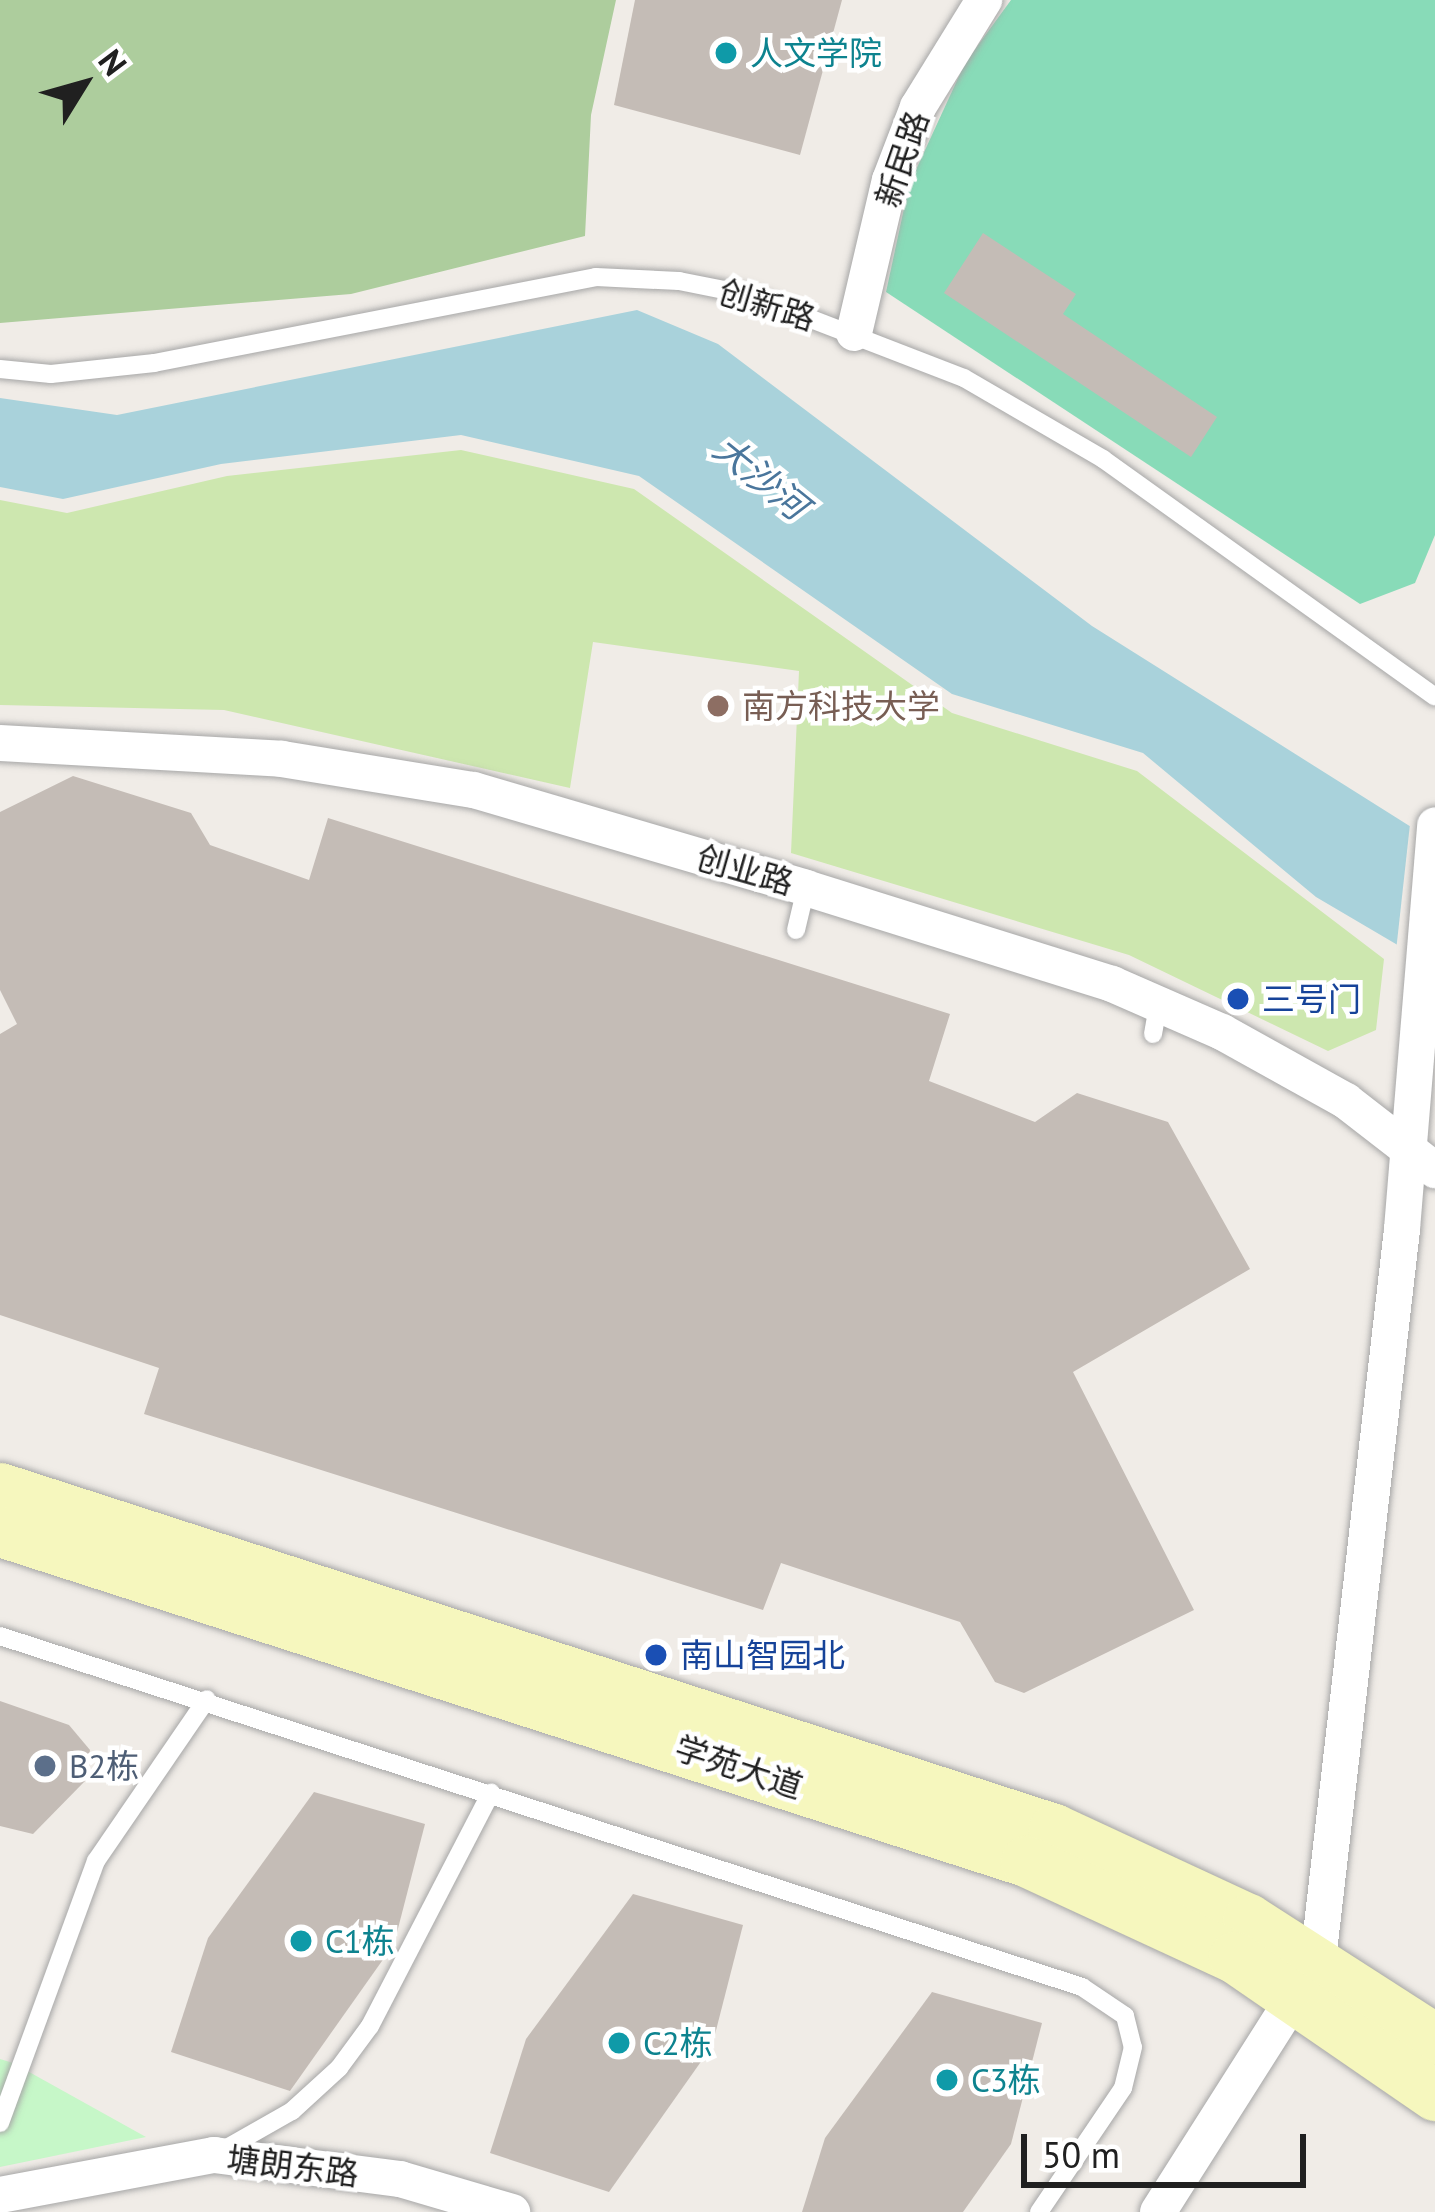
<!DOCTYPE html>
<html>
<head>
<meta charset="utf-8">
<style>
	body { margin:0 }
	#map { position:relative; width:1435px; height:2212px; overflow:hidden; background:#f0ece7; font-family:"PT Sans","Noto Sans SC",sans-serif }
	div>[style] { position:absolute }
	.grass>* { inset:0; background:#cde7af }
	.forest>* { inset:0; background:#adcd9d }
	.park>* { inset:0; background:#c6f7c8 }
	.pitch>* { inset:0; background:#88dbb8 }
	.water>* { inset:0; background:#a9d2db }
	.pier>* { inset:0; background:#f0ece7 }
	.building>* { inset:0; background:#c4bcb6 }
	.roads { filter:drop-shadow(0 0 3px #a7a7a7) drop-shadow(0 0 3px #a7a7a7) }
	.lane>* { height:18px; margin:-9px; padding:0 9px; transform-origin:9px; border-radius:9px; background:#fff }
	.street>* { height:36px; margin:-18px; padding:0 18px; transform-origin:18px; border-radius:18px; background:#fff }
	.secondary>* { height:51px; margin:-25.5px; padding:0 25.5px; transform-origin:25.5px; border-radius:25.5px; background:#f6f7be }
	.dots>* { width:33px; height:33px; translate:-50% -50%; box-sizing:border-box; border:6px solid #fff; border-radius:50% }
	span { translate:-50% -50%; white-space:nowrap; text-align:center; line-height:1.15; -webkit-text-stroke:9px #fff; paint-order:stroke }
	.culture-label { font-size:33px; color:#0d838f }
	.left { translate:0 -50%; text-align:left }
	.street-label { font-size:33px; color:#202020 }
	.education-label { font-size:33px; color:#785e54 }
	.transit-label { font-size:33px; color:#164399 }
	.service-label { font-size:33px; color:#4e5e75 }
	.water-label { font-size:36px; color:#4a769c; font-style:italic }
	.north { position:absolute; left:24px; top:24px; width:120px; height:120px; -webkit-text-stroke:9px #fff; paint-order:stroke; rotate:53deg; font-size:33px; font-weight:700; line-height:48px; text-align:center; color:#202020 }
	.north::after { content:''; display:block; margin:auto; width:42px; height:54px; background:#202020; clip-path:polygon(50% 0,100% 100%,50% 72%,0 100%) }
	.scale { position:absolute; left:1021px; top:2134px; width:285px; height:54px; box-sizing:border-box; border:6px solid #202020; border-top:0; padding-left:15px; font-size:36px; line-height:42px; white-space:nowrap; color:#202020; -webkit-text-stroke:9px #fff; paint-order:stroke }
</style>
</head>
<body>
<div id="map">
	<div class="grass">
		<div style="clip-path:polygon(461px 450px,634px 489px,952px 713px,1137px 771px,1384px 959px,1376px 1030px,1328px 1051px,1129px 955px,791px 853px,799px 671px,593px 642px,570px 788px,224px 710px,0 705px,0 500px,67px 513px,227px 476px)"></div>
	</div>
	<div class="forest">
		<div style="clip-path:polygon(0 0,616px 0,591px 115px,585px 236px,351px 294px,0 323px)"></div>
	</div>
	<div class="park">
		<div style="clip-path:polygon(0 2059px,13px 2063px,146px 2137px,0 2167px)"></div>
	</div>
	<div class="pitch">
		<div style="clip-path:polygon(1011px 0,1435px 0,1435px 535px,1415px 583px,1360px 604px,886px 292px,909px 185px,965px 63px)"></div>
	</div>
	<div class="water">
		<div style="clip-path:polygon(637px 310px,718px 344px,1092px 626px,1435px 842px,1435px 967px,1316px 897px,1143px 753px,952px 694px,639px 476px,461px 435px,221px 464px,63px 499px,0 487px,0 398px,117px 415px)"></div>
	</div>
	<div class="pier">
		<div style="clip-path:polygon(1411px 815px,1435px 834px,1432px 973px,1396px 951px)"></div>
	</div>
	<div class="building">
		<div style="clip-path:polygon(635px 0,842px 0,800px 155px,614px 105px)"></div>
		<div style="clip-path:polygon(983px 233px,1076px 294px,1063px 314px,1217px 417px,1191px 457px,944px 293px)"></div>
		<div style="clip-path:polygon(73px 776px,191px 813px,210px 845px,309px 880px,328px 818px,950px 1014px,929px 1081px,1035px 1122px,1077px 1093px,1168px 1122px,1250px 1269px,1073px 1372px,1194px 1610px,1024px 1693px,995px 1682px,960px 1622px,781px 1563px,763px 1610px,144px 1414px,159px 1368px,0 1315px,0 1034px,17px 1024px,0 990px,0 812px)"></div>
		<div style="clip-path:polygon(0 1701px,69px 1725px,90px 1750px,85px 1781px,33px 1834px,0 1826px)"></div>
		<div style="clip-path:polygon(314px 1792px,425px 1824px,394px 1944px,290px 2091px,171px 2052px,208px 1938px)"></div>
		<div style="clip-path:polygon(633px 1894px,743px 1925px,712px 2046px,609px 2192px,490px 2153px,526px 2039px)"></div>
		<div style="clip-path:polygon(932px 1992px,1042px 2023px,1011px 2144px,963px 2212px,802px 2212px,825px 2138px)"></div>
	</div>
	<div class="roads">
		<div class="lane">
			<div style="left:0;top:369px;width:51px;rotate:5.6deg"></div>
			<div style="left:51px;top:374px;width:104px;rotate:-6.1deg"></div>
			<div style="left:154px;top:363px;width:450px;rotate:-11deg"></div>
			<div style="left:596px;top:277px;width:83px;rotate:2.8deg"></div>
			<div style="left:679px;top:281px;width:71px;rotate:11.3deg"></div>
			<div style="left:749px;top:295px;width:230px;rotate:21.1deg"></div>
			<div style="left:964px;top:378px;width:161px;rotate:30.2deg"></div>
			<div style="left:1103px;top:459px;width:408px;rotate:35.6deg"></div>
			<div style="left:796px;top:930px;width:43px;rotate:-76.6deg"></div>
			<div style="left:1153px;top:1034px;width:29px;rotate:-80deg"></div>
			<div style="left:0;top:1636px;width:1138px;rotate:17.97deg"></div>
			<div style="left:1082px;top:1987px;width:52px;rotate:34deg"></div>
			<div style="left:1125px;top:2016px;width:32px;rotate:76deg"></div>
			<div style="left:1133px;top:2047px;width:42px;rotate:103.7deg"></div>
			<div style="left:1123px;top:2088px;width:150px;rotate:124.1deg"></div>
			<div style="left:0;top:2123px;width:279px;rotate:-69.9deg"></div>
			<div style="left:96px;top:1861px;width:196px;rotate:-55.6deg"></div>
			<div style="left:218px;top:2153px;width:85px;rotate:-29.6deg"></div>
			<div style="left:292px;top:2111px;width:64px;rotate:-42.5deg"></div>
			<div style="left:339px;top:2068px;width:52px;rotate:-53.6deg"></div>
			<div style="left:370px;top:2026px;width:263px;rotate:-62.6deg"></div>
		</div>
		<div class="street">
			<div style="left:854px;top:333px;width:157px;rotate:-76.8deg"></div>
			<div style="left:890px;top:180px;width:78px;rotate:-69deg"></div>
			<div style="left:918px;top:107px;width:126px;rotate:-58.3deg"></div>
			<div style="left:0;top:743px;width:282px;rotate:3.2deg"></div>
			<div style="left:282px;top:759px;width:194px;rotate:9.2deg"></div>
			<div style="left:474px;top:790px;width:346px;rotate:16.4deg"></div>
			<div style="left:806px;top:888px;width:321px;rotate:17.4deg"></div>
			<div style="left:1112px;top:984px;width:120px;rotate:23.6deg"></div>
			<div style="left:1222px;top:1032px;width:142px;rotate:29.1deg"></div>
			<div style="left:1346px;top:1101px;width:113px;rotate:37.8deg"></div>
			<div style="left:0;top:2195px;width:218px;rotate:-10.6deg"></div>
			<div style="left:214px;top:2155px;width:188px;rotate:7.4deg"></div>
			<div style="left:400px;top:2179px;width:117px;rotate:16.4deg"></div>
			<div style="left:1158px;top:2212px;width:299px;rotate:-57.6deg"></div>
			<div style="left:1318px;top:1960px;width:736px;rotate:-83.44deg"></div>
			<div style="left:1402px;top:1229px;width:405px;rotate:-85.3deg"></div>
		</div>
		<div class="secondary">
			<div style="left:0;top:1488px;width:1108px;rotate:17.93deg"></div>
			<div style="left:1054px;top:1829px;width:214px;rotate:24.9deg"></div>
			<div style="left:1248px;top:1919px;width:222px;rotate:32.7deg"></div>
			<div style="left:0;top:1531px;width:1078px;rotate:17.83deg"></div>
			<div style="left:1026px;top:1861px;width:229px;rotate:24.8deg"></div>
			<div style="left:1234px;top:1957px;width:244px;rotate:34.5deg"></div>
		</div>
	</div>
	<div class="dots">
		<div style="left:726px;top:53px;background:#0f9aa8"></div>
		<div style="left:718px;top:706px;background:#8d6e63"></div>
		<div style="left:1238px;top:999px;background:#1a4fb4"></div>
		<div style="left:656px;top:1655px;background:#1a4fb4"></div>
		<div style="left:45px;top:1766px;background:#5c6f8a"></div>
		<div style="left:301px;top:1941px;background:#0f9aa8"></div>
		<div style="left:619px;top:2043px;background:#0f9aa8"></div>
		<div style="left:947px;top:2080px;background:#0f9aa8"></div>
	</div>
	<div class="culture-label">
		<span class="left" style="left:750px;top:53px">人文学院</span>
		<span class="left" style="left:325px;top:1941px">C1栋</span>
		<span class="left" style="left:643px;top:2043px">C2栋</span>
		<span class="left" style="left:971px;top:2080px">C3栋</span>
	</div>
	<div class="street-label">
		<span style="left:902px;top:159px;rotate:-71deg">新民路</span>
		<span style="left:767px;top:305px;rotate:17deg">创新路</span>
		<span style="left:745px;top:870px;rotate:16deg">创业路</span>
		<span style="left:739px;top:1767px;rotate:18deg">学苑大道</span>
		<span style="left:293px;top:2166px;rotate:7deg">塘朗东路</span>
	</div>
	<div class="education-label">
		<span class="left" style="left:742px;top:706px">南方科技大学</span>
	</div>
	<div class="transit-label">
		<span class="left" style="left:1262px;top:999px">三号门</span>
		<span class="left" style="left:680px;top:1655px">南山智园北</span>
	</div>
	<div class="service-label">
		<span class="left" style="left:69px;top:1766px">B2栋</span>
	</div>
	<div class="water-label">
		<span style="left:761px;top:477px;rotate:39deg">大沙河</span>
	</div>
	<div class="north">N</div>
	<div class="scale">50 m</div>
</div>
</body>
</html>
